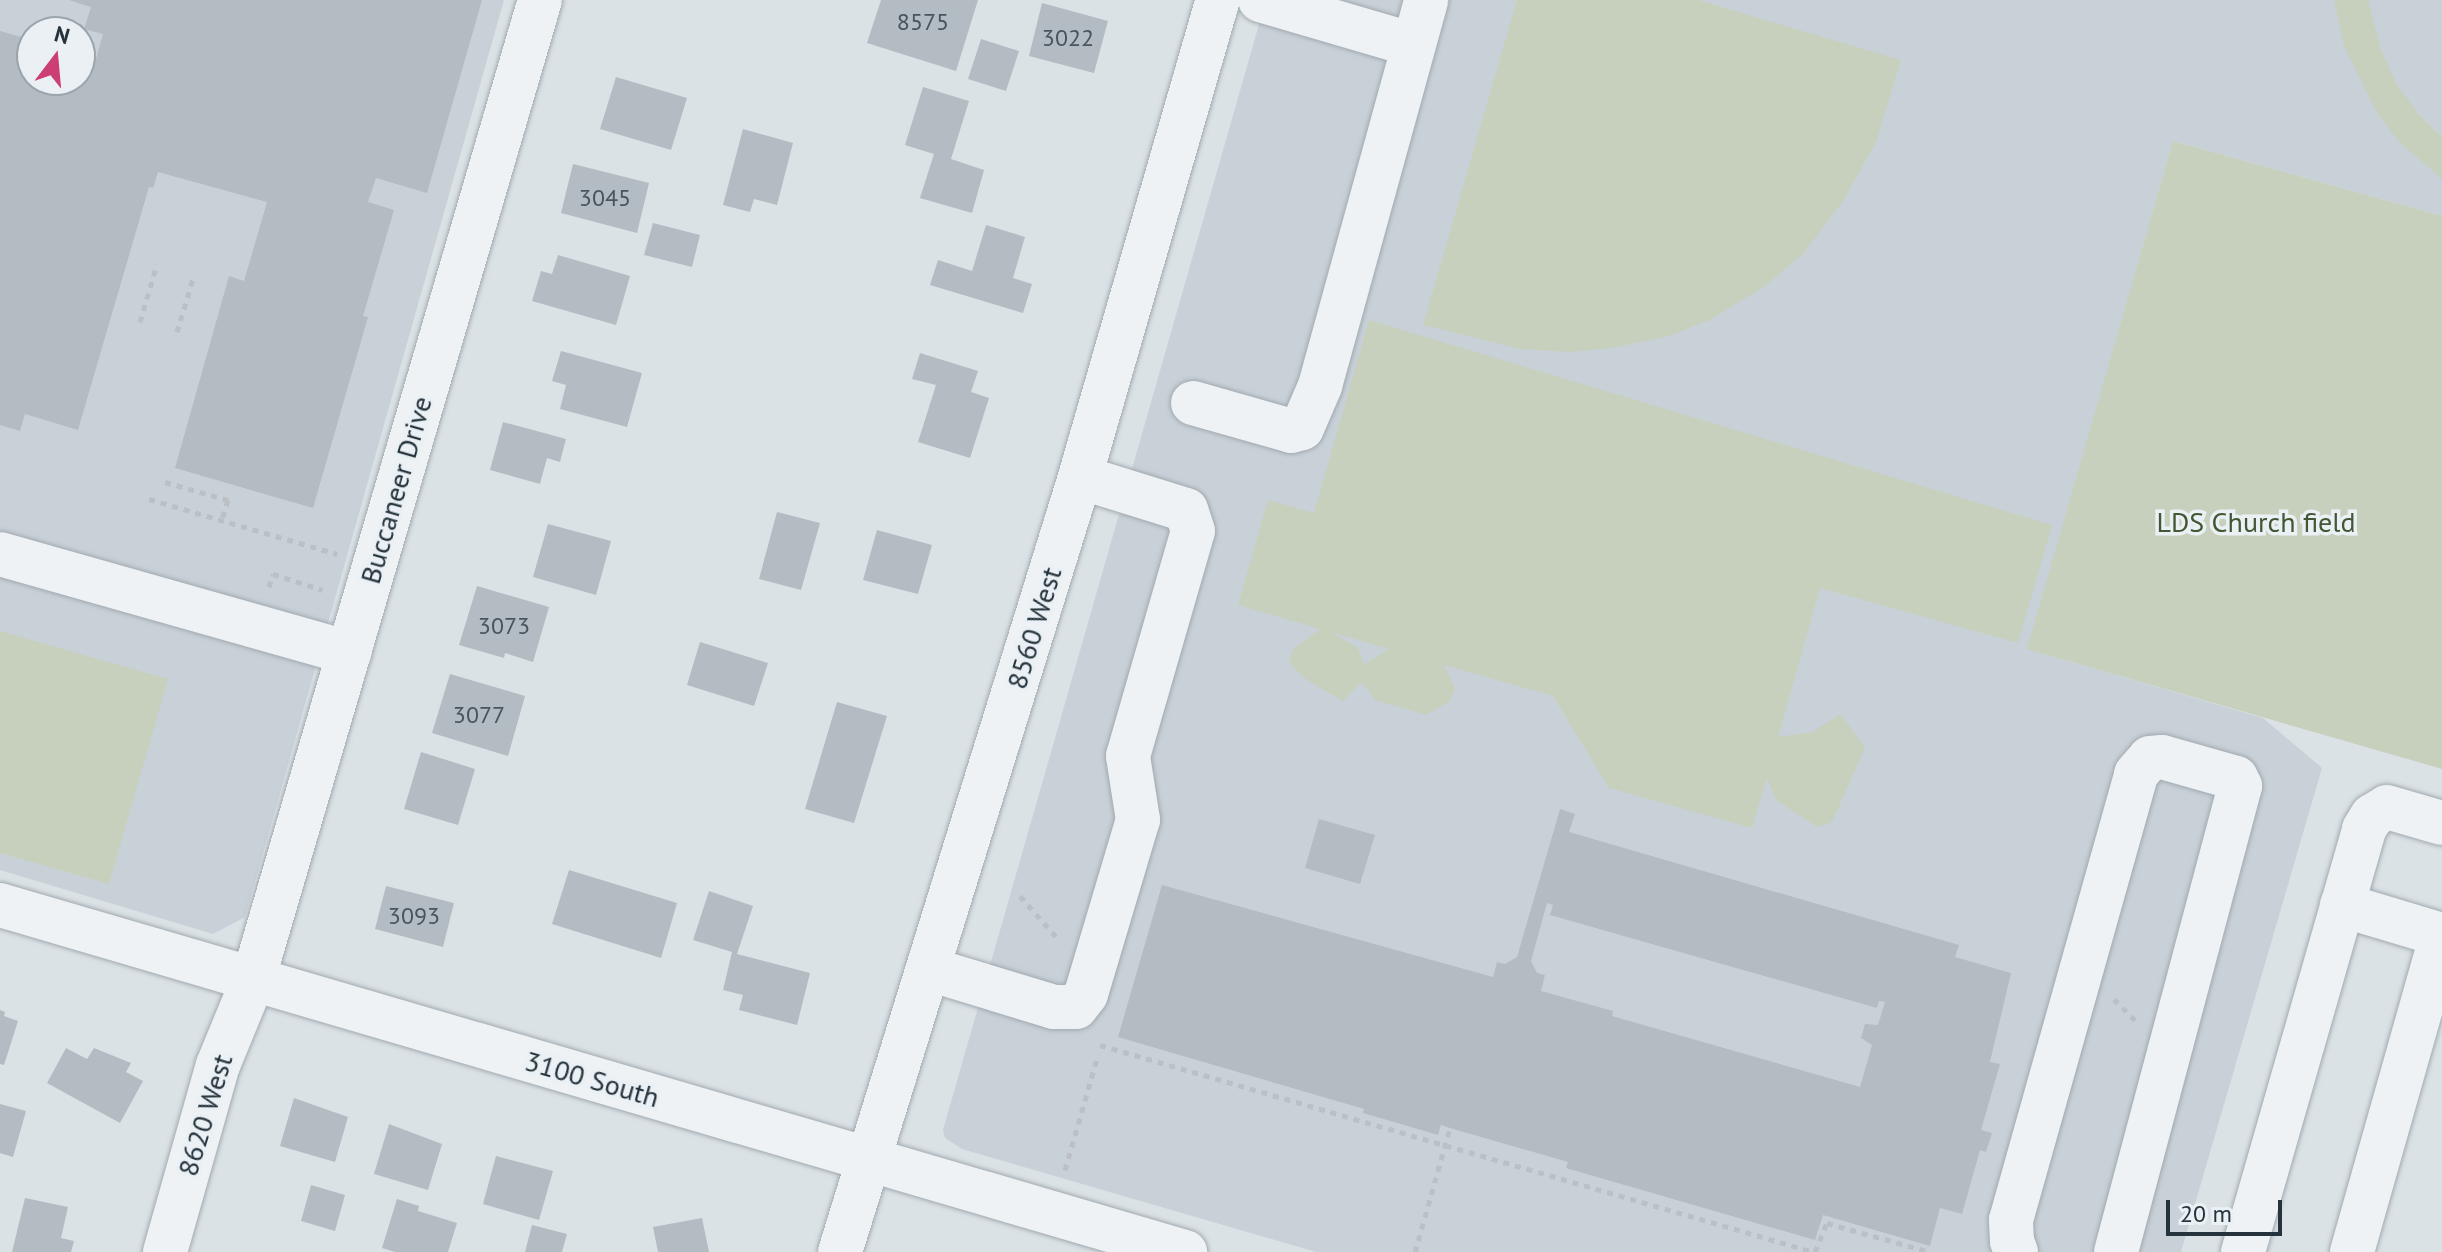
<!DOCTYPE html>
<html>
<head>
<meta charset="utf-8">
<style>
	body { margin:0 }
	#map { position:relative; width:2442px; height:1252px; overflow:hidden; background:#dbe2e6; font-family:"PT Sans",sans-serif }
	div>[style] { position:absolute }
	.built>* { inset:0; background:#c9d1d8 }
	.green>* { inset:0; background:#c6d0bc }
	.building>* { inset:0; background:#b3bcc2 }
	.path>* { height:5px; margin-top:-2.5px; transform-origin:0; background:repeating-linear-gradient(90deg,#bac0c4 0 6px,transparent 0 12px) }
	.roads { filter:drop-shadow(0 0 2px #a1aab0) drop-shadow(0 0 2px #a1aab0) }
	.minor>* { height:44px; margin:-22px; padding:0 22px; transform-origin:22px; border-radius:22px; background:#eef2f4 }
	span { translate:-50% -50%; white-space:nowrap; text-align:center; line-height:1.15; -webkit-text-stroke:7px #eaf0f4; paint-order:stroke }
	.number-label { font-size:24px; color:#48555e }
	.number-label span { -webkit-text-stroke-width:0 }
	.street-label { font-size:28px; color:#25333c }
	.park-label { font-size:28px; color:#425733 }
	.north { position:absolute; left:16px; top:16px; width:80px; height:80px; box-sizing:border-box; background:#eaf0f4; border:2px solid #9ba4aa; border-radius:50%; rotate:16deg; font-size:22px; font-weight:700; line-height:32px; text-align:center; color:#25333c }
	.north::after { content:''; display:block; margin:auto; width:28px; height:36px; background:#cd3e74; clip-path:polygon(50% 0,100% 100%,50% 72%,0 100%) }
	.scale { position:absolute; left:2166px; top:1200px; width:116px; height:36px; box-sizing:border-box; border:4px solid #25333c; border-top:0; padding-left:10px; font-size:24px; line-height:28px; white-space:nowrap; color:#25333c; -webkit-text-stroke:6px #eaf0f4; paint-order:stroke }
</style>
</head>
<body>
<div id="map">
	<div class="built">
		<div style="clip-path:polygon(evenodd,0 0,504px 0,245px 917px,213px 934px,0 870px,0 0,32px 32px,80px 32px,80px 80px,32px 80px,32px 32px)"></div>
		<div style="clip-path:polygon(1266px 0,2442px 0,2442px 216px,2173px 141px,2028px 649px,2263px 718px,2322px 768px,2181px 1252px,1316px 1252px,962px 1149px,945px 1138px,943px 1130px)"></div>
	</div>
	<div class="green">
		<div style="clip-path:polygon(1517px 0,1698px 0,1901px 60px,1876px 142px,1843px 201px,1803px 254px,1765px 286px,1710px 320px,1669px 336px,1612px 348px,1571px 352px,1521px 349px,1423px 325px)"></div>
		<div style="clip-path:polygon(2334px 0,2368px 0,2381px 50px,2396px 83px,2417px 112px,2442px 137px,2442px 179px,2398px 141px,2376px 111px,2344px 46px)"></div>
		<div style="clip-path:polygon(2173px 141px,2442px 216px,2442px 769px,2027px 649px)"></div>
		<div style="clip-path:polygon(evenodd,1369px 320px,2052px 525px,2018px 643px,1820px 588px,1778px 737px,1812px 732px,1841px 714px,1865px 748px,1832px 822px,1817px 827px,1776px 800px,1767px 777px,1752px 828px,1609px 788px,1553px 696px,1444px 665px,1455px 689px,1450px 701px,1426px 715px,1375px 700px,1362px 682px,1343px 701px,1307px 680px,1289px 663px,1293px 649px,1320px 629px,1238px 605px,1268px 500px,1314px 513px,1369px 320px,1334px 634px,1335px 633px,1389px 649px,1364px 664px,1358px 648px,1334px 634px)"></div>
		<div style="clip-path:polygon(0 631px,168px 679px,109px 884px,0 853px)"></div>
	</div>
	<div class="building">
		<div style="clip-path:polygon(69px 0,482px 0,427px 193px,376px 178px,368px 202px,394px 210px,363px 316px,368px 317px,313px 508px,175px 468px,229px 276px,244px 281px,267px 202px,158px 172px,153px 188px,149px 187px,78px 430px,25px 414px,20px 431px,0 425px,0 31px,32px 40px,32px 80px,80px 80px,80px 54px,96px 59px,103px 34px,84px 29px,91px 7px)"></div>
		<div style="clip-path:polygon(881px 0,978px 0,956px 71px,867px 43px)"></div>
		<div style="clip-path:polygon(1042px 3px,1108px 21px,1094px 73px,1029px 56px)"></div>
		<div style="clip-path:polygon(981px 39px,1019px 51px,1006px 91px,968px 79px)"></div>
		<div style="clip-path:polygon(616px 77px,687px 98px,671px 150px,600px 129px)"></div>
		<div style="clip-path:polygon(923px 87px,969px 101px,951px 159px,984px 170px,972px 213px,920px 198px,934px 154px,905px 145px)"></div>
		<div style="clip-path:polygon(743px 129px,793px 143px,777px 205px,754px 199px,750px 212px,723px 205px)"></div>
		<div style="clip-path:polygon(573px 164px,649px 183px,637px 233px,561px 213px)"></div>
		<div style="clip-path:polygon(653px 223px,700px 235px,692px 267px,644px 255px)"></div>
		<div style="clip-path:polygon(986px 225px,1025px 237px,1013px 278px,1032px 284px,1023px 313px,930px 285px,938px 260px,972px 271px)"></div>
		<div style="clip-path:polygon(558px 255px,630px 276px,616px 325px,532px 301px,541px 271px,552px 274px)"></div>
		<div style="clip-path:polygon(561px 351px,642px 373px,627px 427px,560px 409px,566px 385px,552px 381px)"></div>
		<div style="clip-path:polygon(920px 353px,978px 371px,971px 392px,989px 398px,970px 458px,918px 442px,936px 385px,912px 379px)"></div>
		<div style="clip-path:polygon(503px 422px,566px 439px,560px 462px,547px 458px,540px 484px,490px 470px)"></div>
		<div style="clip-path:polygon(777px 512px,820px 523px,801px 590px,759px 579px)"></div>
		<div style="clip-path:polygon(548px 524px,611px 541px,596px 595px,533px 577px)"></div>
		<div style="clip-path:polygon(877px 530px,932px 545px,918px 594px,863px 580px)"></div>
		<div style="clip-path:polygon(477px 586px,549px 607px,533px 662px,505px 653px,504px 658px,459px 645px)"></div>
		<div style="clip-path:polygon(700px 642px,768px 663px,754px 706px,687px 685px)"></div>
		<div style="clip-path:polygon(450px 674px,525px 696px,508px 756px,432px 733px)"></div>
		<div style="clip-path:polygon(837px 702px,887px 716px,854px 823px,805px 809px)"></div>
		<div style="clip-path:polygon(421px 752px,475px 769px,458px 825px,404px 809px)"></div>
		<div style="clip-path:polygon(evenodd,1560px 809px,1575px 814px,1569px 832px,1959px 945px,1955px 957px,2011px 973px,1990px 1062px,2000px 1064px,1981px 1130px,1992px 1133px,1986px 1152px,1980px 1150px,1962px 1214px,1940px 1208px,1930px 1246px,1823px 1215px,1815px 1240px,1566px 1168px,1568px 1162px,1450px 1128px,1441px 1125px,1438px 1135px,1363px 1113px,1364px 1109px,1118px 1037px,1162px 885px,1493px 977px,1497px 962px,1505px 964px,1517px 957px,1560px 809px,1547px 903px,1553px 905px,1550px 915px,1877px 1008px,1879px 1001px,1885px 1002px,1878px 1025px,1865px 1024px,1861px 1038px,1872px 1045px,1860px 1087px,1612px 1016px,1613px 1011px,1541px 991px,1545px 975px,1537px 973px,1531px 961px,1547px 903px)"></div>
		<div style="clip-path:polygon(1319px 819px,1375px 835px,1360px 884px,1305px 868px)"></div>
		<div style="clip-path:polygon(569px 870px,677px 903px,661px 958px,552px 924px)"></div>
		<div style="clip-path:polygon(386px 886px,454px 903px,443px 947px,375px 929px)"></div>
		<div style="clip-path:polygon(709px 891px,753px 906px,737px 954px,810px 973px,797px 1025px,739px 1010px,743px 995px,723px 990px,732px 952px,693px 940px)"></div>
		<div style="clip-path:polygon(0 1010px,5px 1012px,4px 1016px,18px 1021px,4px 1065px,0 1064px)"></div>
		<div style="clip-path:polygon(66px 1048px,87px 1059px,94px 1048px,131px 1063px,126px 1072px,143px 1081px,120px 1123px,47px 1083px)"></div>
		<div style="clip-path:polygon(294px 1098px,348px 1117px,335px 1162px,280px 1146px)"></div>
		<div style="clip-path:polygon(0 1104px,26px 1111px,13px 1157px,0 1153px)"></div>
		<div style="clip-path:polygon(389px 1124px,442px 1144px,428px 1190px,374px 1174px)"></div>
		<div style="clip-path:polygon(496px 1156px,553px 1171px,539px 1220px,483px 1204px)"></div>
		<div style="clip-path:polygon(311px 1185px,345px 1195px,335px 1231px,301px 1221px)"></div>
		<div style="clip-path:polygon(25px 1198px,68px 1207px,61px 1238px,74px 1241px,71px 1252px,12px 1252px)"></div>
		<div style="clip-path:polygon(397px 1199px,419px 1206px,418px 1211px,457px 1223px,448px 1252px,395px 1252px,382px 1248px)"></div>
		<div style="clip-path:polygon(702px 1218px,709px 1252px,658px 1252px,653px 1227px)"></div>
		<div style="clip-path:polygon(532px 1225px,567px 1234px,562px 1252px,525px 1252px)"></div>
	</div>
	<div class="path">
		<div style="left:140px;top:322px;width:60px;rotate:-73.7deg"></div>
		<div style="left:177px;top:332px;width:59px;rotate:-73.4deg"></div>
		<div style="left:165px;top:482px;width:66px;rotate:15.9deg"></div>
		<div style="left:228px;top:500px;width:20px;rotate:108deg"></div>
		<div style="left:149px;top:499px;width:196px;rotate:16.3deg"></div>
		<div style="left:269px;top:587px;width:14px;rotate:-73deg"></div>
		<div style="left:273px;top:574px;width:52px;rotate:17.7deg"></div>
		<div style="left:1020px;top:896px;width:59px;rotate:48.4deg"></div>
		<div style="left:2114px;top:999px;width:30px;rotate:45deg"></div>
		<div style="left:1100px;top:1045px;width:743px;rotate:16.17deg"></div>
		<div style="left:1065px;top:1170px;width:120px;rotate:-74deg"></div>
		<div style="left:1415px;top:1252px;width:129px;rotate:-74.2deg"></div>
		<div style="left:1815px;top:1252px;width:31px;rotate:-68deg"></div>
		<div style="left:1827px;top:1223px;width:107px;rotate:15.7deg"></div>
	</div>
	<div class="roads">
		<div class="minor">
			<div style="left:1260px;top:0;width:160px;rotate:16.3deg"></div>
			<div style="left:1193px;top:403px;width:102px;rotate:15.9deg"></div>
			<div style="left:1291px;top:431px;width:11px;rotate:-15deg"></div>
			<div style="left:1302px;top:428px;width:46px;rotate:-66.8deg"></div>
			<div style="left:1320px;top:386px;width:400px;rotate:-74.6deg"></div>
			<div style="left:0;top:554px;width:363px;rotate:15.8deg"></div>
			<div style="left:0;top:905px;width:1235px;rotate:16.32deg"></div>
			<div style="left:2342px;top:905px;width:104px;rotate:16.7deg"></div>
			<div style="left:929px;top:969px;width:131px;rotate:16.9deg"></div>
			<div style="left:1054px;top:1007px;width:22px"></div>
			<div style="left:1076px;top:1007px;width:16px;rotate:-52deg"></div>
			<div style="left:1086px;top:994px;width:182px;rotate:-73.4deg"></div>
			<div style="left:1138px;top:820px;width:65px;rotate:-98.9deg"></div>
			<div style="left:1128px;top:756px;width:234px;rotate:-73.9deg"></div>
			<div style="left:1193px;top:531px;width:22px;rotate:-108deg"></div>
			<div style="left:1186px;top:510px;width:111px;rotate:-162.7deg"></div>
			<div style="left:165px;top:1252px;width:194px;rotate:-74.2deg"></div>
			<div style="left:218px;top:1065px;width:92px;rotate:-67.6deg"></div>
			<div style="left:253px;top:980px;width:1021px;rotate:-73.68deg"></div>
			<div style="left:840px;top:1252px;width:811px;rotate:-72.79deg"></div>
			<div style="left:1080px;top:477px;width:497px;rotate:-73.9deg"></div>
			<div style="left:2016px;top:1252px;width:12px;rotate:-110deg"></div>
			<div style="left:2012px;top:1241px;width:21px;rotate:-93deg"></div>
			<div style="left:2011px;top:1220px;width:463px;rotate:-74.3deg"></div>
			<div style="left:2136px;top:774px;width:21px;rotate:-49deg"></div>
			<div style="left:2150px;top:758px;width:12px;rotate:-5deg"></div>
			<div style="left:2162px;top:757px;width:77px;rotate:15.8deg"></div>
			<div style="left:2236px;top:778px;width:9px;rotate:63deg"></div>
			<div style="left:2240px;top:786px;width:482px;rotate:104.9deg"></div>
			<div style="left:2243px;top:1252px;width:440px;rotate:-74deg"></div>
			<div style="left:2364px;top:829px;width:15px;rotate:-58deg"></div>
			<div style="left:2372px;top:816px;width:17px;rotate:-31deg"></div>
			<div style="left:2387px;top:807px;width:57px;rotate:16.2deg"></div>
			<div style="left:2352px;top:1252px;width:330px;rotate:-74.2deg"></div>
		</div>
	</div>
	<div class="number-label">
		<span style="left:923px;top:22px">8575</span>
		<span style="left:1068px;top:38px">3022</span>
		<span style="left:605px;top:198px">3045</span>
		<span style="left:504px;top:626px">3073</span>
		<span style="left:479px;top:715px">3077</span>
		<span style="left:414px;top:916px">3093</span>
	</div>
	<div class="street-label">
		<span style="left:396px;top:490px;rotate:-74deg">Buccaneer Drive</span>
		<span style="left:1034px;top:628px;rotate:-73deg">8560 West</span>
		<span style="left:592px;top:1079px;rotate:16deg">3100 South</span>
		<span style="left:205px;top:1115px;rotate:-73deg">8620 West</span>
	</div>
	<div class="park-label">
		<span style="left:2256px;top:522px">LDS Church field</span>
	</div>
	<div class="north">N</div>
	<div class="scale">20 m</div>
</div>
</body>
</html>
